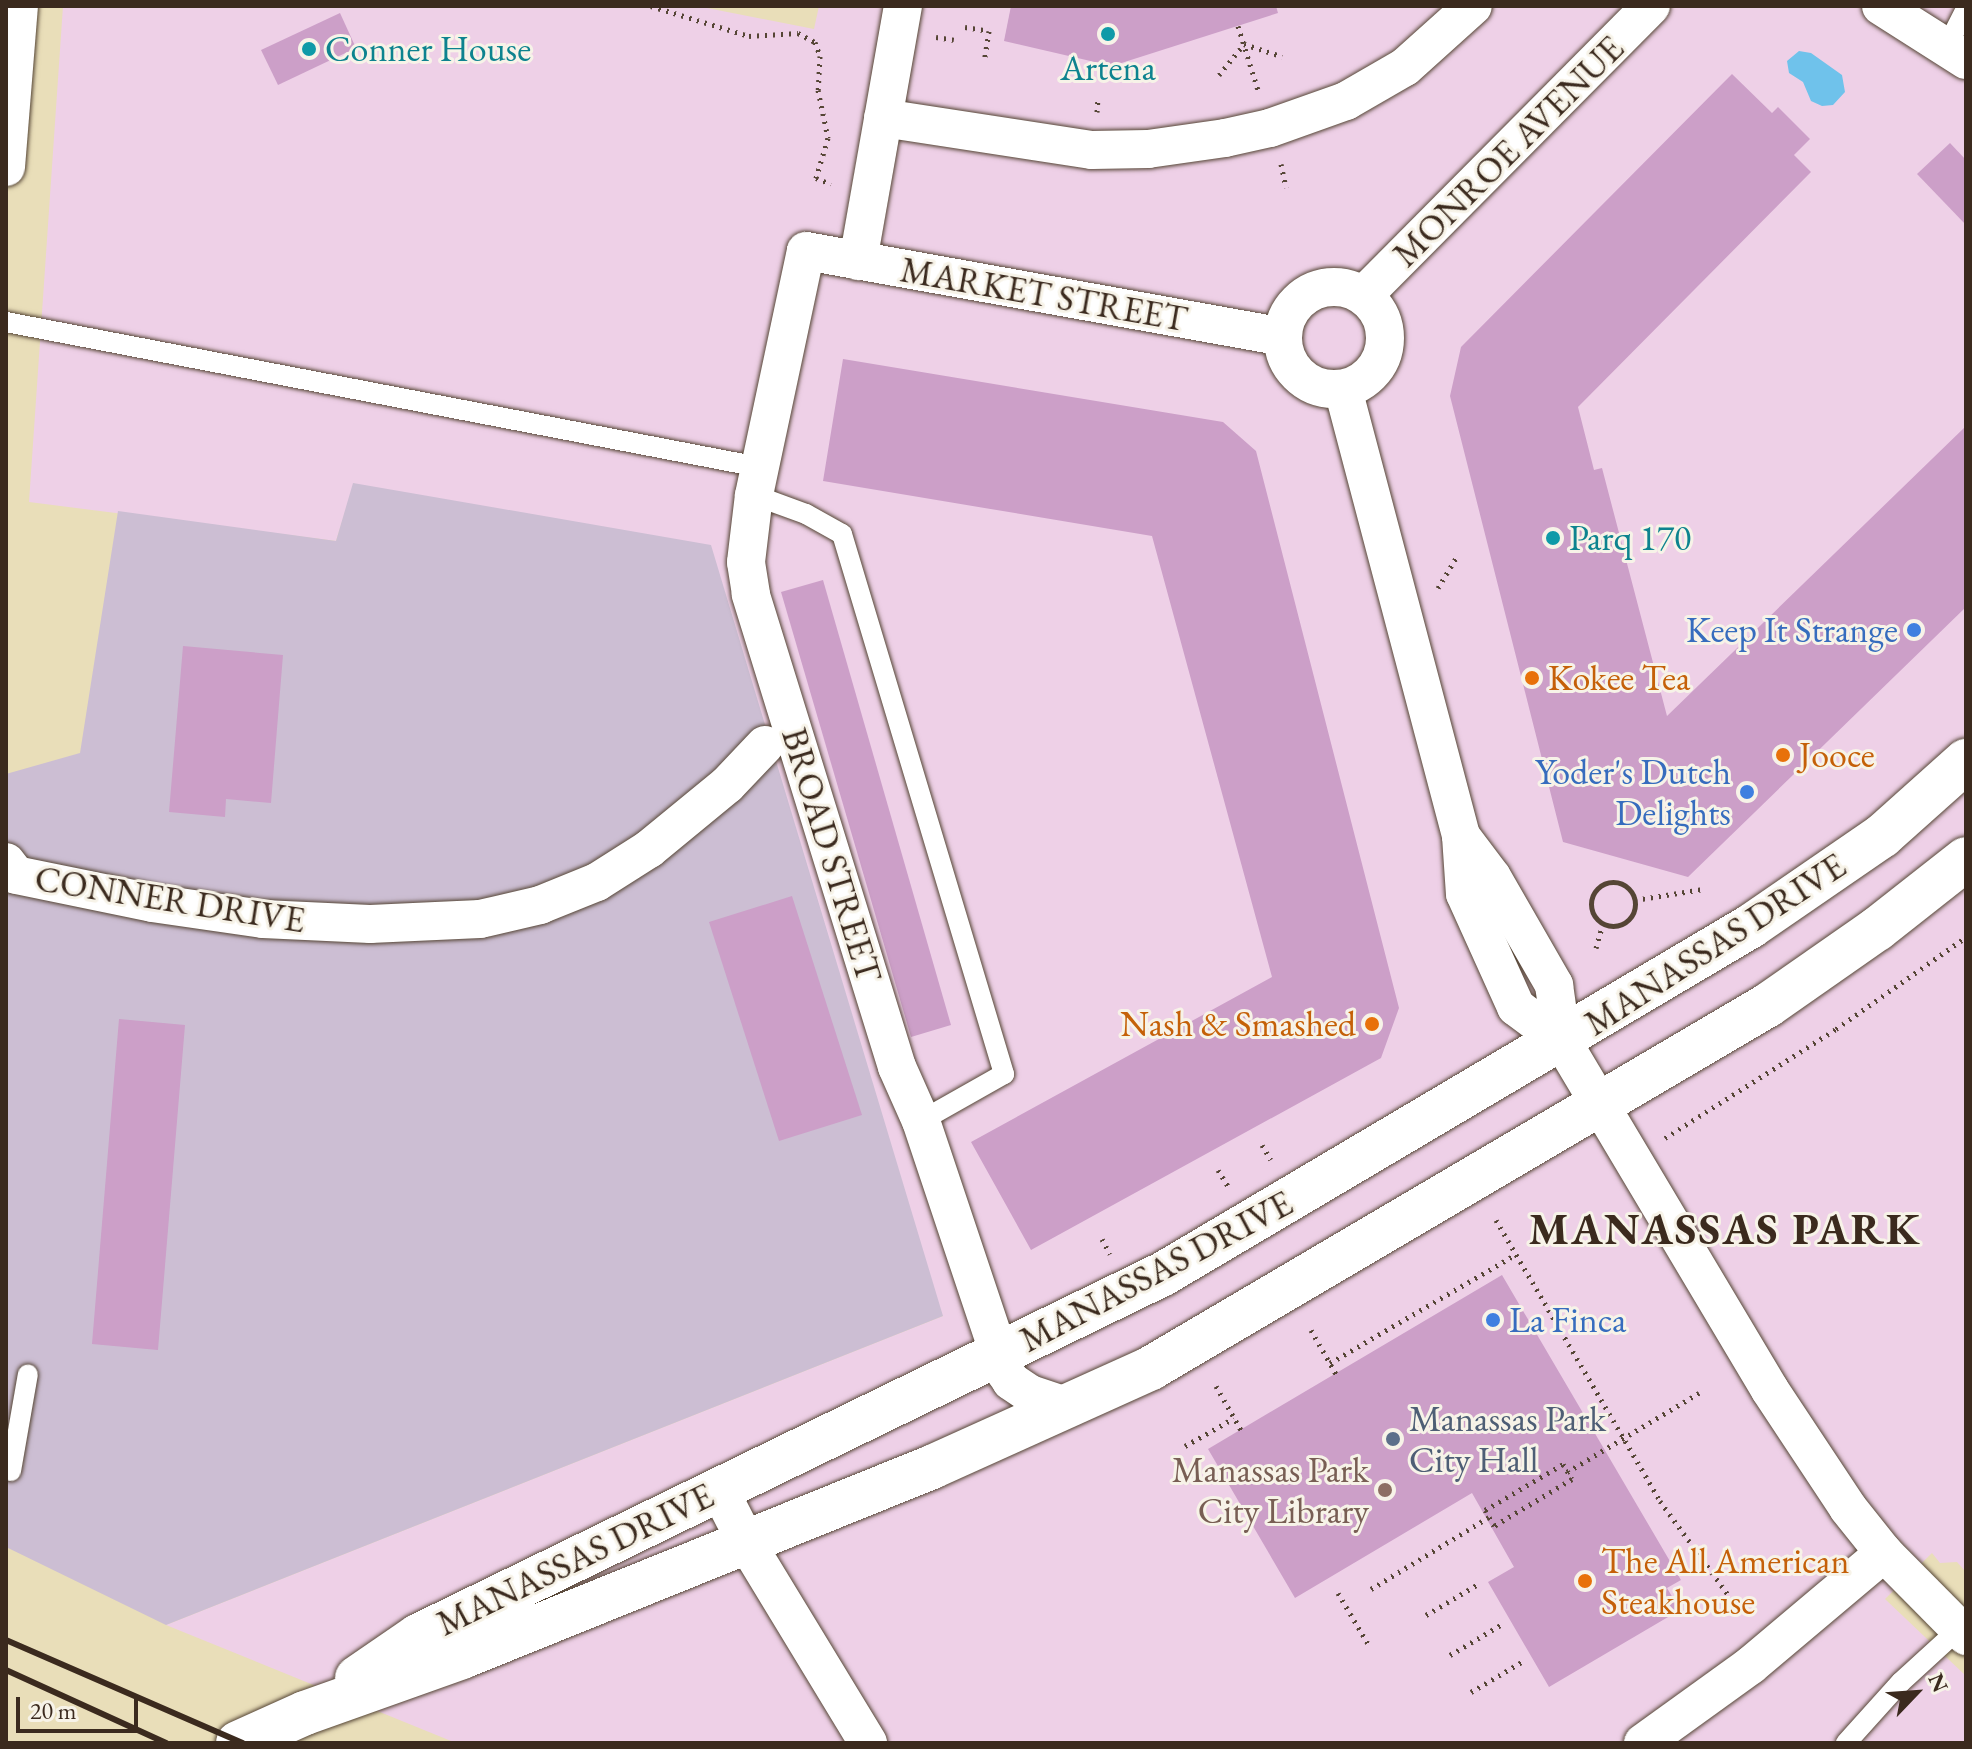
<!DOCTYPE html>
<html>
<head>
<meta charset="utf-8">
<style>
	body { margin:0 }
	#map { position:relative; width:1972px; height:1749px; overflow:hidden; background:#e9deb9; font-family:"EB Garamond",serif }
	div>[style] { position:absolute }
	.built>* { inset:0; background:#eed0e7 }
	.industrial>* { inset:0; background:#ccbed3 }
	.water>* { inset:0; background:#6fc2eb }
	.building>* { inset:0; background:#cc9fc8 }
	.path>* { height:5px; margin-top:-2.5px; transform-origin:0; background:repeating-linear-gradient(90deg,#554535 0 2px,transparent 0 8px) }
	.path>.ring { margin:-2.5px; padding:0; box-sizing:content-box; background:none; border:5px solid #554535; border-radius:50% }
	.roads { filter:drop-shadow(0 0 2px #554535) drop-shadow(0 0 2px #554535) }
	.lane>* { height:20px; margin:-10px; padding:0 10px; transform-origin:10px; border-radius:10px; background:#fff }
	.street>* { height:38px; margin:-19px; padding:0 19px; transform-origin:19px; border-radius:19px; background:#fff }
	.street>.ring { margin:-19px; padding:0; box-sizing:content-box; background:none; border:38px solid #fff; border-radius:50% }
	.secondary>* { height:44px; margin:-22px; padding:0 22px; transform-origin:22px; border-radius:22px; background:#fff }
	.rail>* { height:6px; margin:-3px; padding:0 3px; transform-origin:3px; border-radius:3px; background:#3b2a1e }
	.dots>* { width:22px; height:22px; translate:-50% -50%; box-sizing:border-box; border:4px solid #f7f3e8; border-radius:50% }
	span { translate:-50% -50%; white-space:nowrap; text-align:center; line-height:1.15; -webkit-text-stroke:6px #f7f3e8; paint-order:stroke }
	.culture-label { font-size:36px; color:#0d838f }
	.left { translate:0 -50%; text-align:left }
	.street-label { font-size:36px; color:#3b2a1e }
	.shop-label { font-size:36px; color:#366cbe }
	.right { translate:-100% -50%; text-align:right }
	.food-label { font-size:36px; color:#c56008 }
	.service-label { font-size:36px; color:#4e5e75 }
	.education-label { font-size:36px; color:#785e54 }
	.district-label { font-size:44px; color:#3b2a1e; font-weight:700; letter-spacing:2px }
	.frame { position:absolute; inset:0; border:8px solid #3b2a1e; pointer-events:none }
	.north { position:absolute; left:1876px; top:1653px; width:80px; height:80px; -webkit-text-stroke:6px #f7f3e8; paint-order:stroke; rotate:65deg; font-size:22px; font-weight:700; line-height:32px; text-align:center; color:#3b2a1e }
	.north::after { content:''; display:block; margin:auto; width:28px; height:36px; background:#3b2a1e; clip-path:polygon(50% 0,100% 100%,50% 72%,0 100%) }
	.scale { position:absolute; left:16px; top:1697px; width:122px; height:36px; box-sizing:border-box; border:4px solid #3b2a1e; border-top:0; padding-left:10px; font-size:24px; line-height:28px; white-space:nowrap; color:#3b2a1e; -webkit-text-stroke:6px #f7f3e8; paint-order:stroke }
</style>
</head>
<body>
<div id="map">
	<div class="built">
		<div style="clip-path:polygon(63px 6px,697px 6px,814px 29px,819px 6px,1966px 6px,1966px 1572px,1957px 1562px,1940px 1563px,1932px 1553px,1885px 1599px,1966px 1676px,1966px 1743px,456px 1743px,166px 1625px,943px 1316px,354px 483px,336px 541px,29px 502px)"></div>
	</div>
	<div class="industrial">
		<div style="clip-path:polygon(353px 483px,711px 545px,943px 1316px,166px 1625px,6px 1547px,6px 774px,80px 753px,118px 511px,336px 541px)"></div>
	</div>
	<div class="water">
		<div style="clip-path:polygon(1799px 51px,1811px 53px,1842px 75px,1845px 92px,1833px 105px,1822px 106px,1811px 101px,1803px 82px,1789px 73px,1787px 61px)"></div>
	</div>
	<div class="building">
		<div style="clip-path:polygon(1011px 6px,1276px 6px,1278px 13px,1112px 66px,1004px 41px)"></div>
		<div style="clip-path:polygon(340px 13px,356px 48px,278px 85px,261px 50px)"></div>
		<div style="clip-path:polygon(1732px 74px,1772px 113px,1778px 107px,1810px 139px,1794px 155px,1811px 172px,1578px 407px,1594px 470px,1602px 468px,1667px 716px,1966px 426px,1966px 607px,1688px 877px,1563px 842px,1450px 396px,1461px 347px)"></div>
		<div style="clip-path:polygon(1950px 143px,1966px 160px,1966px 225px,1917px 174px)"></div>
		<div style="clip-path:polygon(843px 359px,1223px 422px,1256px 451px,1399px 1008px,1381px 1058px,1031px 1250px,971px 1142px,1272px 977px,1152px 536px,823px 481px)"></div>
		<div style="clip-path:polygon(823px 580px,951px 1025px,911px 1037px,781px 592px)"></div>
		<div style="clip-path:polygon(183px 646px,283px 655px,271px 803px,226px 799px,225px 817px,169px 812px)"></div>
		<div style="clip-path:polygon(792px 896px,862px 1115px,779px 1141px,709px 922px)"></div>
		<div style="clip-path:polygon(119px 1019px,185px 1025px,158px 1350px,92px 1344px)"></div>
		<div style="clip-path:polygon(1502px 1275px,1681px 1580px,1667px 1588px,1680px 1610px,1549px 1687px,1488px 1582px,1514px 1567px,1472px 1493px,1295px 1598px,1208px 1449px)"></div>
	</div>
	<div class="path">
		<div style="left:651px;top:6px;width:102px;rotate:17deg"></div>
		<div style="left:749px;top:36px;width:49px;rotate:-3.5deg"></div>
		<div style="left:798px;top:33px;width:19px;rotate:28deg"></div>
		<div style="left:815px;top:42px;width:15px;rotate:70deg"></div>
		<div style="left:820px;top:56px;width:34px;rotate:93deg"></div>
		<div style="left:818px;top:90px;width:49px;rotate:78.2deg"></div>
		<div style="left:828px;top:138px;width:42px;rotate:106.7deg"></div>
		<div style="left:816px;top:178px;width:16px;rotate:22deg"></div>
		<div style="left:1238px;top:26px;width:67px;rotate:72.6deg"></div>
		<div style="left:965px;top:27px;width:24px;rotate:9deg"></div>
		<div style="left:989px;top:31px;width:31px;rotate:99deg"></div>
		<div style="left:936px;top:37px;width:18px;rotate:9deg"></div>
		<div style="left:1219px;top:75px;width:40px;rotate:-51deg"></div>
		<div style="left:1244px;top:44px;width:40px;rotate:18deg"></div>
		<div style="left:1097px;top:112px;width:15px;rotate:-86deg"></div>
		<div style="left:1281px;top:164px;width:24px;rotate:78deg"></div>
		<div style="left:1438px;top:588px;width:35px;rotate:-59deg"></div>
		<div class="ring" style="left:1591px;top:882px;width:39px;height:39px"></div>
		<div style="left:1635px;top:900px;width:69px;rotate:-9.2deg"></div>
		<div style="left:1596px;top:948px;width:25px;rotate:-74deg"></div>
		<div style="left:1665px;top:1138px;width:203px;rotate:-32.5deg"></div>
		<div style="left:1836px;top:1029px;width:159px;rotate:-35.3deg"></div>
		<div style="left:1262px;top:1145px;width:17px;rotate:59deg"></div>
		<div style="left:1218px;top:1170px;width:19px;rotate:58deg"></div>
		<div style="left:1496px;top:1220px;width:325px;rotate:59.7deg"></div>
		<div style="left:1660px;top:1501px;width:117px;rotate:54deg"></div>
		<div style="left:1102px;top:1239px;width:17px;rotate:62deg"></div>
		<div style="left:1311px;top:1330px;width:51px;rotate:60.4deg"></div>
		<div style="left:1330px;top:1363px;width:214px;rotate:-30.3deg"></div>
		<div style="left:1216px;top:1386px;width:51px;rotate:60.4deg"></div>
		<div style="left:1185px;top:1446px;width:56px;rotate:-29.7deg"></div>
		<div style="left:1563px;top:1464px;width:17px;rotate:59deg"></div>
		<div style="left:1572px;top:1479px;width:91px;rotate:148.9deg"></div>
		<div style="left:1494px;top:1526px;width:18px;rotate:-119deg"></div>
		<div style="left:1485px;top:1510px;width:91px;rotate:-30.5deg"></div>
		<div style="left:1567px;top:1472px;width:154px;rotate:-30.9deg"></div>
		<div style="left:1371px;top:1589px;width:138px;rotate:-31.4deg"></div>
		<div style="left:1338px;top:1593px;width:63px;rotate:59.3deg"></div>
		<div style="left:1426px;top:1615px;width:63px;rotate:-30.7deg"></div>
		<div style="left:1450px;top:1655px;width:63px;rotate:-30.7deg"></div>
		<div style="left:1471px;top:1692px;width:63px;rotate:-30.7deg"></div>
	</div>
	<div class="roads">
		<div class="lane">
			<div style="left:1946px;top:48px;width:44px;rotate:-62.9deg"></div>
			<div style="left:6px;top:322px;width:767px;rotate:10.9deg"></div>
			<div style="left:754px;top:495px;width:55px;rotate:20.1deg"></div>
			<div style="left:806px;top:514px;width:41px;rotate:29.1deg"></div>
			<div style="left:842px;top:534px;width:564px;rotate:73.3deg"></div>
			<div style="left:1004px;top:1074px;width:95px;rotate:150.5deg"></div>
			<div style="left:11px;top:1471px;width:98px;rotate:-80.1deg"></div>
			<div style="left:1846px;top:1743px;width:82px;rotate:-48deg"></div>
			<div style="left:1901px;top:1682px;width:79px;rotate:-42.4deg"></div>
		</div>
		<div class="street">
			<div style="left:1881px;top:6px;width:101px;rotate:32.4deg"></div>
			<div style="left:883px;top:118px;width:211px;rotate:8.7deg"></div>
			<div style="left:1092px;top:150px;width:56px;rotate:-1deg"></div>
			<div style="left:1148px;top:149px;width:78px;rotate:-8.1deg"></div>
			<div style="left:1225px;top:138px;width:46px;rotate:-12.5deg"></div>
			<div style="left:1270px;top:128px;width:81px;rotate:-19.6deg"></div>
			<div style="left:1346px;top:101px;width:68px;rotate:-30deg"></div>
			<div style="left:1405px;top:67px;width:91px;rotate:-41.9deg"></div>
			<div style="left:6px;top:167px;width:162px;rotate:-85.4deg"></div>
			<div style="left:858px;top:261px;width:259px;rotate:-80deg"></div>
			<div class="ring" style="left:1283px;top:287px;width:64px;height:64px"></div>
			<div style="left:1364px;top:295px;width:407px;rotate:-45.2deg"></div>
			<div style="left:1343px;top:389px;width:462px;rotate:75.2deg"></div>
			<div style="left:1461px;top:836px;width:58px;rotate:86.1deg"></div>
			<div style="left:1465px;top:894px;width:124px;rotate:65.7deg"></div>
			<div style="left:1516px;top:1007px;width:57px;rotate:36.5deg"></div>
			<div style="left:1562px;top:1041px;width:406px;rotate:59.2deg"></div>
			<div style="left:1770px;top:1390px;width:141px;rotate:56.5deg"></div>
			<div style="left:1848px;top:1508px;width:58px;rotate:51.3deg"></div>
			<div style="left:1884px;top:1553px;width:117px;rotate:45.3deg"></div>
			<div style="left:1461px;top:836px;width:51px;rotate:52.9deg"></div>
			<div style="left:1492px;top:877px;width:125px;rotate:60.1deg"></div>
			<div style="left:1554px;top:985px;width:57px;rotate:81.9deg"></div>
			<div style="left:6px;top:862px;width:16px;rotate:52deg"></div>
			<div style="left:16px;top:875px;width:139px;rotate:11.6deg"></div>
			<div style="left:152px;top:903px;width:112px;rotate:8.2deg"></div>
			<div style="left:263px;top:919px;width:107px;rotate:2.7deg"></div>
			<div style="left:370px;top:924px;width:110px;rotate:-2.6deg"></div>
			<div style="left:480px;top:919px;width:62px;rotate:-13.1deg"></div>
			<div style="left:540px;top:905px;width:61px;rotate:-22deg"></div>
			<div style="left:597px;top:882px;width:62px;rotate:-32.4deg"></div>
			<div style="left:649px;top:849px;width:101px;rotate:-39.4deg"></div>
			<div style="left:727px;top:785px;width:55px;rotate:-46.5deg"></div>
			<div style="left:1069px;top:1407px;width:41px;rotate:-161.6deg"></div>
			<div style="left:1030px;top:1394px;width:23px;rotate:-146deg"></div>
			<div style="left:1011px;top:1381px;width:11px;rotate:-124deg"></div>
			<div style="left:1005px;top:1372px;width:265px;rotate:-108.5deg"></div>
			<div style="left:921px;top:1121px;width:59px;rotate:-114deg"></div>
			<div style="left:897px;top:1067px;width:495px;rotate:-107.2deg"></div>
			<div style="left:751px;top:594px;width:32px;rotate:-99deg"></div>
			<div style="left:746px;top:562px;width:67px;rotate:-83.2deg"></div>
			<div style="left:754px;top:495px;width:249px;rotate:-78deg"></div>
			<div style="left:806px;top:251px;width:484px;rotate:10.2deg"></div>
			<div style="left:719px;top:1489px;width:59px;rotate:63deg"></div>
			<div style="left:746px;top:1542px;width:235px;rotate:58.7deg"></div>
			<div style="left:1643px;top:1743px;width:133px;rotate:-35.8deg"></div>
			<div style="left:1751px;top:1665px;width:174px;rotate:-40.1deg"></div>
		</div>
		<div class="secondary">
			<div style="left:357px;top:1678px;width:74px;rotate:-34.5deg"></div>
			<div style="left:418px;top:1636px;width:828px;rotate:-25.92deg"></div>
			<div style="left:1163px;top:1274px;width:683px;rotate:-30.62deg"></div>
			<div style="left:1751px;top:926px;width:159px;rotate:-34.5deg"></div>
			<div style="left:1882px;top:836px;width:113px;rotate:-41.8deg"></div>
			<div style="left:238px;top:1743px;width:73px;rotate:-24.1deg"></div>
			<div style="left:305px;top:1713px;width:167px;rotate:-19.6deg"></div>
			<div style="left:462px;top:1657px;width:507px;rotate:-22.01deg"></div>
			<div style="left:932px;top:1467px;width:240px;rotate:-24.3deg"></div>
			<div style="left:1151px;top:1368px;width:716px;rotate:-30.47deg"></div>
			<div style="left:1768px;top:1005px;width:133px;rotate:-34.9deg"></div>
			<div style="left:1877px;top:929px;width:113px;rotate:-38.2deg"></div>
		</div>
	</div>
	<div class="rail">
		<div style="left:6px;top:1640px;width:258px;rotate:23.5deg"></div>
		<div style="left:6px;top:1670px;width:176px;rotate:24.5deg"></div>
	</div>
	<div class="dots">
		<div style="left:1108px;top:34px;background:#0f9aa8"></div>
		<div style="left:309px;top:49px;background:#0f9aa8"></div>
		<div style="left:1553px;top:538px;background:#0f9aa8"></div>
		<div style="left:1914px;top:630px;background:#3f7fe0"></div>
		<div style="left:1532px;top:678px;background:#e8710a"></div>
		<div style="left:1783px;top:755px;background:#e8710a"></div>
		<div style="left:1747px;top:792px;background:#3f7fe0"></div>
		<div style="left:1372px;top:1024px;background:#e8710a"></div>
		<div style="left:1493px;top:1320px;background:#3f7fe0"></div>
		<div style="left:1393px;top:1439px;background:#5c6f8a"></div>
		<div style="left:1385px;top:1490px;background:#8d6e63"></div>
		<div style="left:1585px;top:1581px;background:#e8710a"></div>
	</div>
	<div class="culture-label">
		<span class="left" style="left:325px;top:49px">Conner House</span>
		<span style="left:1108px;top:68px">Artena</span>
		<span class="left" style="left:1569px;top:538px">Parq 170</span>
	</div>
	<div class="street-label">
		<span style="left:1508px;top:151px;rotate:-45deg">MONROE AVENUE</span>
		<span style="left:1044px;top:294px;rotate:10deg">MARKET STREET</span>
		<span style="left:832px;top:855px;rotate:73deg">BROAD STREET</span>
		<span style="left:170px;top:899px;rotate:9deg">CONNER DRIVE</span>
		<span style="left:1715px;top:944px;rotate:-33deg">MANASSAS DRIVE</span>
		<span style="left:1156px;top:1271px;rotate:-28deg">MANASSAS DRIVE</span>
		<span style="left:575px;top:1559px;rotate:-26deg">MANASSAS DRIVE</span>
	</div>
	<div class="shop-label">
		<span class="right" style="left:1898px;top:630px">Keep It Strange</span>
		<span class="right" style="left:1731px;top:792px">Yoder's Dutch<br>Delights</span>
		<span class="left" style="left:1509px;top:1320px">La Finca</span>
	</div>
	<div class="food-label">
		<span class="left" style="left:1548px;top:678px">Kokee Tea</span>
		<span class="left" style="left:1799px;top:755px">Jooce</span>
		<span class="right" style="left:1356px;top:1024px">Nash &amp; Smashed</span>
		<span class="left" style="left:1601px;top:1581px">The All American<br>Steakhouse</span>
	</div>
	<div class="service-label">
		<span class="left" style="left:1409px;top:1439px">Manassas Park<br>City Hall</span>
	</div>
	<div class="education-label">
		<span class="right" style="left:1369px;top:1490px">Manassas Park<br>City Library</span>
	</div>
	<div class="district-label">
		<span style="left:1725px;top:1229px">MANASSAS PARK</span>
	</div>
	<div class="frame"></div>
	<div class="north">N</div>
	<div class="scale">20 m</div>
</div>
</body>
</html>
